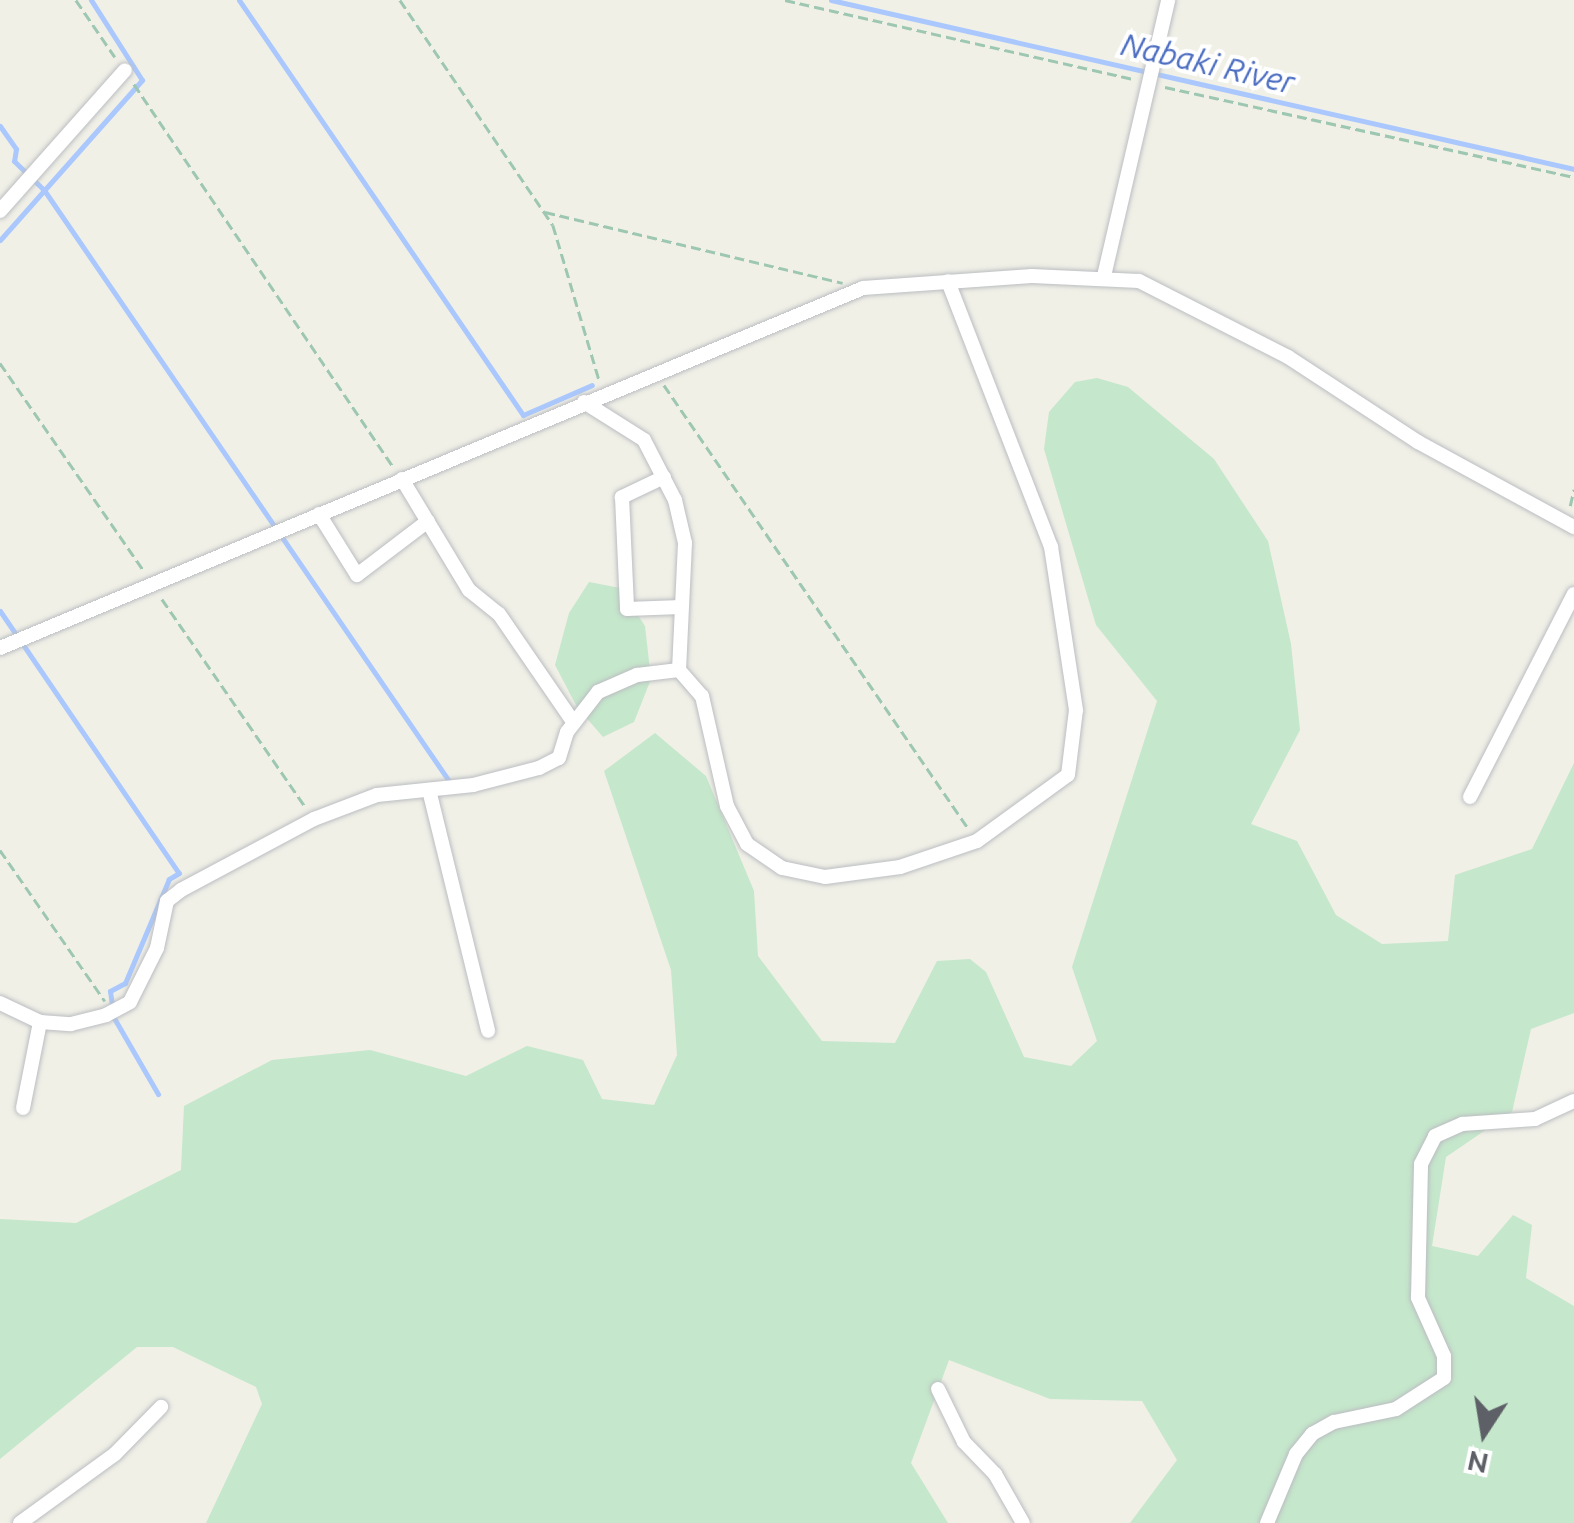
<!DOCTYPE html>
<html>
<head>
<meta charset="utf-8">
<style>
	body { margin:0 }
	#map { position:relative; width:1574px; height:1523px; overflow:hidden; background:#f0f0e7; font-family:Ubuntu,sans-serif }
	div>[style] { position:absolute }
	.green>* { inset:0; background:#c5e7cb }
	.stream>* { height:5px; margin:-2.5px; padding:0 2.5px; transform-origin:2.5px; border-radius:2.5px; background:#aac8fd }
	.path>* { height:2.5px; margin-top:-1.25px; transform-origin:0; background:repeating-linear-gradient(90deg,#9ec7b2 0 10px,transparent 0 15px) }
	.roads { filter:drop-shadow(0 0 2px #bbbdc2) drop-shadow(0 0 2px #bbbdc2) }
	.minor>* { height:14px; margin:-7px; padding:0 7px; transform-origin:7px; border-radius:7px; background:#fff }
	span { translate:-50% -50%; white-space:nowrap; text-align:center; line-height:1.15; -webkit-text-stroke:8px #fff; paint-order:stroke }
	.water-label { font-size:32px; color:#4c6dc1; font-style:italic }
	.north { position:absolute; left:1434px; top:1383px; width:100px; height:100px; -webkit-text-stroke:8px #fff; paint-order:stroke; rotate:192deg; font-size:28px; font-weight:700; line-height:40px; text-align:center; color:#5e6067 }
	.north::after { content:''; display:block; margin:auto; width:35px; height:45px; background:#5e6067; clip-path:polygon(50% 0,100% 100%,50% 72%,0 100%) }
</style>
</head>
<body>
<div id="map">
	<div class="green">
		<div style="clip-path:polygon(1097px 378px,1128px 387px,1214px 459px,1268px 541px,1291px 644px,1300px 730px,1251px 824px,1297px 841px,1336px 915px,1382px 944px,1448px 941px,1455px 875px,1532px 849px,1574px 763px,1574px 1013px,1531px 1029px,1512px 1112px,1446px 1157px,1432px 1246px,1478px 1256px,1513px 1215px,1532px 1225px,1526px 1278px,1574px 1306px,1574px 1523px,1130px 1523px,1177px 1460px,1142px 1401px,1050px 1399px,949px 1360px,911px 1463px,948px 1523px,206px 1523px,262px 1404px,256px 1387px,173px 1347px,137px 1347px,0 1459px,0 1219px,76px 1223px,181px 1170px,184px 1106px,272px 1060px,370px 1050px,466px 1076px,527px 1046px,583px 1060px,602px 1099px,654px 1105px,677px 1055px,671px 970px,604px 771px,655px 733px,706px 776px,754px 891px,758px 956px,822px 1041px,895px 1043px,937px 961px,970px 959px,986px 972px,1024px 1057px,1071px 1066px,1097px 1041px,1072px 967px,1157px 701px,1096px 625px,1044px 449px,1049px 412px,1075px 382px)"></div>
		<div style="clip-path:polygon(589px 582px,620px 588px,645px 626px,651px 679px,634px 722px,603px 737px,577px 707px,555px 665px,569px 613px)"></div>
	</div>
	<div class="stream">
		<div style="left:239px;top:0;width:503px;rotate:55.61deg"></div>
		<div style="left:523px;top:415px;width:75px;rotate:-23.5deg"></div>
		<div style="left:831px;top:0;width:762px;rotate:12.81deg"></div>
		<div style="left:0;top:126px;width:28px;rotate:55deg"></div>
		<div style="left:16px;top:149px;width:12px;rotate:99deg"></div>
		<div style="left:14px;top:161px;width:42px;rotate:44deg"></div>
		<div style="left:44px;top:190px;width:716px;rotate:55.58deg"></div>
		<div style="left:0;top:240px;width:214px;rotate:-48.4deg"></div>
		<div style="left:142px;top:80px;width:95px;rotate:-122.5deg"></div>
		<div style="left:0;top:611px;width:317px;rotate:55.7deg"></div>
		<div style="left:179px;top:873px;width:12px;rotate:149deg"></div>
		<div style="left:169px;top:879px;width:113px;rotate:112.9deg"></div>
		<div style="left:125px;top:983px;width:17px;rotate:152deg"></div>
		<div style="left:110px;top:991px;width:27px;rotate:82deg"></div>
		<div style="left:114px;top:1018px;width:88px;rotate:59.9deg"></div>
	</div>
	<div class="path">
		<div style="left:76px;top:0;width:69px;rotate:55.6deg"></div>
		<div style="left:400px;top:0;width:272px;rotate:55.8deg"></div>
		<div style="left:553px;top:225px;width:161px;rotate:73.4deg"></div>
		<div style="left:785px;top:0;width:357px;rotate:12.8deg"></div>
		<div style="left:134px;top:84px;width:462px;rotate:55.9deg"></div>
		<div style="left:1165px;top:87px;width:419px;rotate:12.4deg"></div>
		<div style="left:545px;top:212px;width:306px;rotate:13.4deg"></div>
		<div style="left:0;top:363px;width:253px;rotate:55.3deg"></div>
		<div style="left:664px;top:385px;width:537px;rotate:55.54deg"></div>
		<div style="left:1570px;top:506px;width:17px;rotate:-77deg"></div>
		<div style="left:162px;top:599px;width:252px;rotate:55.4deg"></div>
		<div style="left:0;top:850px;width:184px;rotate:55.2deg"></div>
	</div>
	<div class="roads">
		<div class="minor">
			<div style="left:0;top:211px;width:188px;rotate:-48.4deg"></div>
			<div style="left:1104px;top:276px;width:283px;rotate:-76.9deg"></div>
			<div style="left:584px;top:402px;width:71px;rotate:32.3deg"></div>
			<div style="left:644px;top:440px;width:68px;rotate:62.7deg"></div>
			<div style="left:675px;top:500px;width:44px;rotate:76.9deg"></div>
			<div style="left:685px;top:543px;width:127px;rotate:92.7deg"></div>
			<div style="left:679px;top:670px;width:35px;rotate:49deg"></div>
			<div style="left:702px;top:696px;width:113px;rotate:77.2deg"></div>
			<div style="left:727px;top:806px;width:43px;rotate:62.2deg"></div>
			<div style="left:747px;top:844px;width:42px;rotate:34.4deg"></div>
			<div style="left:782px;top:868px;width:44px;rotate:11.8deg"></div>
			<div style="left:825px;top:877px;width:76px;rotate:-7.6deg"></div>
			<div style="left:900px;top:867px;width:81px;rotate:-18.7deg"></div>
			<div style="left:977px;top:841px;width:112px;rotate:-36deg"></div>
			<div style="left:1068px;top:775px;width:65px;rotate:-83deg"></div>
			<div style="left:1076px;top:710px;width:165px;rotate:-98.7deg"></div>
			<div style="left:1051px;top:547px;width:285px;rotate:-111.2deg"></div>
			<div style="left:664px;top:477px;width:47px;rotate:154.5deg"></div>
			<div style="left:622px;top:497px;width:112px;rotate:87.4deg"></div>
			<div style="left:627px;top:609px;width:54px;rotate:-2.1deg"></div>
			<div style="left:402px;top:479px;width:130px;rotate:58.9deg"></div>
			<div style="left:469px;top:590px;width:38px;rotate:39deg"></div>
			<div style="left:499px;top:614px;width:132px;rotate:55.5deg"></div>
			<div style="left:319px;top:514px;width:72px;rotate:58.1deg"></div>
			<div style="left:357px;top:575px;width:89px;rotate:-37.3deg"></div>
			<div style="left:0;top:648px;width:935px;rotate:-22.64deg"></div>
			<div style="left:863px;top:288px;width:169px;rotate:-4.1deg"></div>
			<div style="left:1032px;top:276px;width:107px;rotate:2.7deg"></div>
			<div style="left:1139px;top:281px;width:167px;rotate:27deg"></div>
			<div style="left:1288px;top:357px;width:155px;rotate:33.2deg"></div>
			<div style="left:1418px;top:442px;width:178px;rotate:28.6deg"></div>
			<div style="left:429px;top:790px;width:248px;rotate:76.2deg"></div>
			<div style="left:1470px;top:797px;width:228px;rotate:-62.9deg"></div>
			<div style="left:0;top:1003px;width:44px;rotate:25.4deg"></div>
			<div style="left:40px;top:1022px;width:31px;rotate:4deg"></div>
			<div style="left:71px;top:1024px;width:36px;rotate:-14deg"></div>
			<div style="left:106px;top:1015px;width:27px;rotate:-28deg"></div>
			<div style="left:130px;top:1002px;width:60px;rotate:-63.4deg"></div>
			<div style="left:157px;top:948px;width:48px;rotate:-78deg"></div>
			<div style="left:167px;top:901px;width:18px;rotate:-38deg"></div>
			<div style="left:181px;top:890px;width:151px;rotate:-28.1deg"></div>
			<div style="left:314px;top:819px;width:67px;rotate:-20.9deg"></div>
			<div style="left:377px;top:795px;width:97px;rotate:-5.9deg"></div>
			<div style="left:473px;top:785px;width:68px;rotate:-14.4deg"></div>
			<div style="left:539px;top:768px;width:22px;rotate:-27deg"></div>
			<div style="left:559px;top:758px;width:27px;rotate:-73deg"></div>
			<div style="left:567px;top:732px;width:51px;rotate:-52.2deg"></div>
			<div style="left:598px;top:692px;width:43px;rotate:-23.6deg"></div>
			<div style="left:637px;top:675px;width:42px;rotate:-6.8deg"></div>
			<div style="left:23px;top:1108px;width:88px;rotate:-78.8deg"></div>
			<div style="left:938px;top:1389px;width:59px;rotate:63.9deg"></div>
			<div style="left:964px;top:1442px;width:45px;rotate:45.9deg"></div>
			<div style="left:995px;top:1474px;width:56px;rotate:60.3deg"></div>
			<div style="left:20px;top:1523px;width:117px;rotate:-36deg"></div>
			<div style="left:115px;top:1454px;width:66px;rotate:-45.6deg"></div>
			<div style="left:1267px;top:1523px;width:75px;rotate:-67.2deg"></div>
			<div style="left:1296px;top:1454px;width:26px;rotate:-51deg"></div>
			<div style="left:1312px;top:1434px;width:25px;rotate:-29deg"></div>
			<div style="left:1334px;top:1422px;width:63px;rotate:-11.8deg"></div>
			<div style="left:1396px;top:1409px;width:57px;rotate:-32.9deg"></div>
			<div style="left:1444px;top:1378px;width:22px;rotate:-90deg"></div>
			<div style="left:1444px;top:1356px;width:64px;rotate:-114.1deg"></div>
			<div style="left:1418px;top:1298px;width:134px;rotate:-88.7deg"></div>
			<div style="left:1421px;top:1164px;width:31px;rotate:-63deg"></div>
			<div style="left:1435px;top:1136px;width:30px;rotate:-24deg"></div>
			<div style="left:1462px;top:1124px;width:73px;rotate:-3.9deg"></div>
			<div style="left:1535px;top:1119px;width:43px;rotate:-24.8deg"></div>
		</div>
	</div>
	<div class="water-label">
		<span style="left:1208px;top:63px;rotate:13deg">Nabaki River</span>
	</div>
	<div class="north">N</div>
</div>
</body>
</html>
